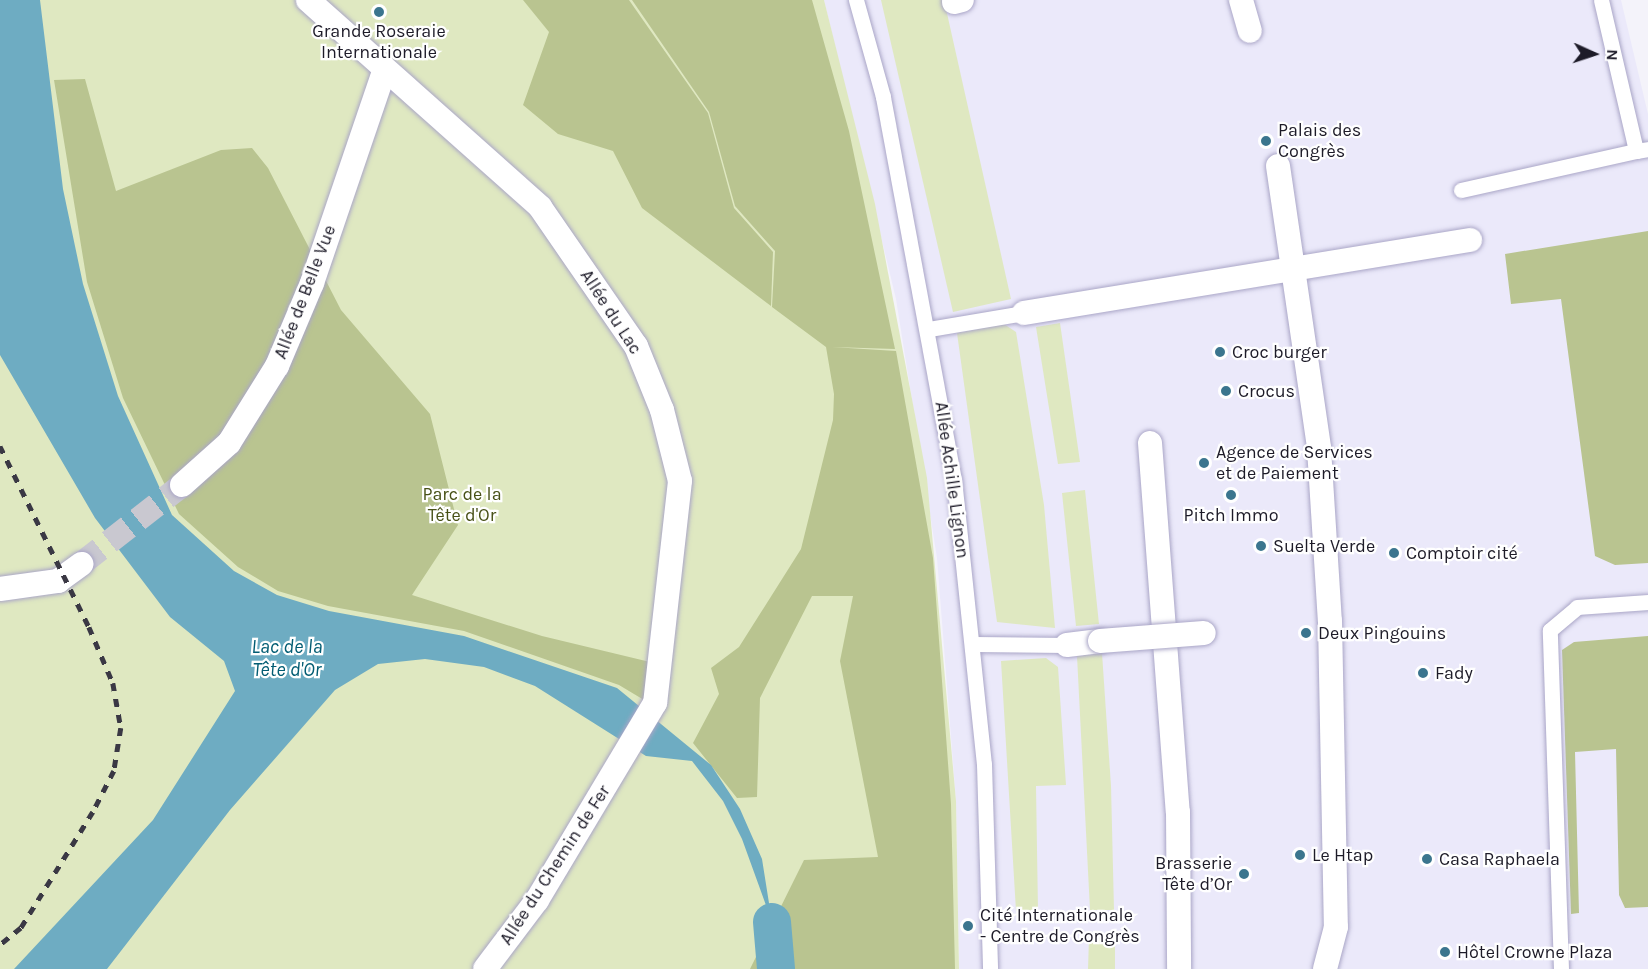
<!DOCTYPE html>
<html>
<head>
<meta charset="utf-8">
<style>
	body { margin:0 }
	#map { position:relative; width:1648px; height:969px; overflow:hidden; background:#f4f3fa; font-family:Karla,sans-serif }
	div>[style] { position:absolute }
	.built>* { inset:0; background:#ebe9fa }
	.green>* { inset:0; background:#dfe8c1 }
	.forest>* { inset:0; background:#b9c490 }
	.water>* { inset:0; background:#6eacc2 }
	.canal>* { height:38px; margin:-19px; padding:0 19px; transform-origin:19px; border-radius:19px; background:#6eacc2 }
	.pedestrian-tunnel>* { height:24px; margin-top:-12px; transform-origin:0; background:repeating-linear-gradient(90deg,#c9c8d0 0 24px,transparent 0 36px) }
	.roads { filter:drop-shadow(0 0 2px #aaa6c7) drop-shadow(0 0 2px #aaa6c7) }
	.service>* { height:15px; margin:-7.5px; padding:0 7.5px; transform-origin:7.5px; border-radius:7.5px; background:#fff }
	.pedestrian>* { height:24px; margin:-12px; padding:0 12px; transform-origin:12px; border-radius:12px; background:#fff }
	.rail>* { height:4.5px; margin-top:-2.25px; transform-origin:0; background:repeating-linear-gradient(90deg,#3a3844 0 8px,transparent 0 16px) }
	.bridges { filter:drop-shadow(0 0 2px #aaa6c7) drop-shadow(0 0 2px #aaa6c7) }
	.pedestrian-bridge>* { height:24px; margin:-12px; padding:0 12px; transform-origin:12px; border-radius:12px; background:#fff }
	.dots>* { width:16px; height:16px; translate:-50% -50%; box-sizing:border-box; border:3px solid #fff; border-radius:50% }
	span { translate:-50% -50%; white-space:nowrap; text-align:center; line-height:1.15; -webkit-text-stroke:4.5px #fff; paint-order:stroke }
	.poi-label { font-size:18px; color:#1d1b28 }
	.left { translate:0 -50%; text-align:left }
	.right { translate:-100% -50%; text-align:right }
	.street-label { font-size:18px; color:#1d1b28 }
	.park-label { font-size:18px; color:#485117 }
	.water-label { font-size:20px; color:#025c73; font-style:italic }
	.north { position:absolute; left:1564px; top:24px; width:60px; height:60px; -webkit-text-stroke:4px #fff; paint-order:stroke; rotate:93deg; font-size:16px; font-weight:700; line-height:24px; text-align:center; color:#1d1b28 }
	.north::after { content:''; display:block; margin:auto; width:21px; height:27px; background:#1d1b28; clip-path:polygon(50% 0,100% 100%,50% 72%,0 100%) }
</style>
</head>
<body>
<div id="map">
	<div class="built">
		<div style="clip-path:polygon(824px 0,1621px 0,1648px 114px,1648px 969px,959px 969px,956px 801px,937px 558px,896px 299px)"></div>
	</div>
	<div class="green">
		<div style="clip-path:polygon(0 0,824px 0,875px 204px,927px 478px,956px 801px,959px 969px,0 969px)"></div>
		<div style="clip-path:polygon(881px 0,944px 0,1011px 299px,953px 312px)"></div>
		<div style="clip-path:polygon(1060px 323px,1080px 462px,1058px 464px,1036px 327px)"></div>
		<div style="clip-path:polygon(1004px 324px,1016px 332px,1044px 505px,1055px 628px,997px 622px,957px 333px)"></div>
		<div style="clip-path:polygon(1085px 490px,1099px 624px,1076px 626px,1062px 493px)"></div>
		<div style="clip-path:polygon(1102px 653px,1111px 786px,1114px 910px,1090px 910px,1077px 656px)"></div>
		<div style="clip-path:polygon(1046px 658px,1058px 667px,1066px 785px,1036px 786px,1038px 911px,1016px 911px,1001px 661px)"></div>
		<div style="clip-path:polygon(1089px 937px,1115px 938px,1115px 969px,1088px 969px)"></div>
	</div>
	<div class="forest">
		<div style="clip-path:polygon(523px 0,629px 0,708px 113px,734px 208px,773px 252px,771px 306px,642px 208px,613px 151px,558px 134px,523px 105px,549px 32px)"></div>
		<div style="clip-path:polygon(632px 0,812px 0,849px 131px,895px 349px,832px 347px,896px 351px,933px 558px,951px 804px,955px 969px,750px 969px,804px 860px,878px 857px,840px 661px,853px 596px,812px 596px,760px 698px,757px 797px,737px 798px,693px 743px,719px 694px,711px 668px,739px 647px,801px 549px,833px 420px,834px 394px,826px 347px,772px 307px,775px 251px,735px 206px,709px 112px)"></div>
		<div style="clip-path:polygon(85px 79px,116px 191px,221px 150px,252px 148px,268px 168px,341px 310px,430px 414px,458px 525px,412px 595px,542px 636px,650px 662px,644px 700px,619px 685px,464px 631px,328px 606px,278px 591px,238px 567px,179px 514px,123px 398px,87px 282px,54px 80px)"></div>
		<div style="clip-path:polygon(1648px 231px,1648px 563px,1615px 565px,1595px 556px,1561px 299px,1511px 304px,1505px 254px)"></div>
		<div style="clip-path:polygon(1648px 636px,1648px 907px,1625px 908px,1619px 895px,1616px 749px,1575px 752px,1579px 913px,1571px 914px,1562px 650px,1574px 642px)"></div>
	</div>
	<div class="water">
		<div style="clip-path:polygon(0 0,40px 0,63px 189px,83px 284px,118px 396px,172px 515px,234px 571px,277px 595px,329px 611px,464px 636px,617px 688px,711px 765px,740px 809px,762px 859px,772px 922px,742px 839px,723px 801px,692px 761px,646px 756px,535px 686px,484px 667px,425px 659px,378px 664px,335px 690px,230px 810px,107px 969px,14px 969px,153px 820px,235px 691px,224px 661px,170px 617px,95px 518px,0 355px)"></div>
	</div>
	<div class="canal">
		<div style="left:772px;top:922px;width:47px;rotate:85.1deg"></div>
	</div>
	<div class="pedestrian-tunnel">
		<div style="left:81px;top:564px;width:128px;rotate:-38deg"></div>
	</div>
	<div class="roads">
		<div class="service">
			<div style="left:856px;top:0;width:101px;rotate:74.4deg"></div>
			<div style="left:883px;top:97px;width:389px;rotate:79.5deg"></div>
			<div style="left:954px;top:479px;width:287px;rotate:84deg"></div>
			<div style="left:984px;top:764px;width:205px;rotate:88.3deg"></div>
			<div style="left:1601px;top:0;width:155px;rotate:76.9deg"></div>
			<div style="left:1636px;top:151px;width:12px;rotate:-9deg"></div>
			<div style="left:1461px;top:190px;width:179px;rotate:-12.6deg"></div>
			<div style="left:929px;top:329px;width:96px;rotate:-9.6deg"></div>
			<div style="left:974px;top:644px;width:93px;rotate:0.6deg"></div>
			<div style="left:1561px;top:969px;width:339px;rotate:-91.9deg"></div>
			<div style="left:1550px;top:630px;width:35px;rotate:-40deg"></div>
			<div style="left:1577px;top:607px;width:71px;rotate:-4deg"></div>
		</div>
		<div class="pedestrian">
			<div style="left:308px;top:0;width:311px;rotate:41.7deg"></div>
			<div style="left:540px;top:207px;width:169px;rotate:55.4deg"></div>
			<div style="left:636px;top:346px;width:69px;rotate:67.9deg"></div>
			<div style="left:662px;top:410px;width:73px;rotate:75.8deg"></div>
			<div style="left:680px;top:481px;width:223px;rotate:96.4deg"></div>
			<div style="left:655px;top:703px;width:230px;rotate:120.9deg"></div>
			<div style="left:537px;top:900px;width:86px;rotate:127deg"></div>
			<div style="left:1241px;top:0;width:32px;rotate:74deg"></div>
			<div style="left:954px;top:2px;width:8px;rotate:-14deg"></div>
			<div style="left:1278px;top:166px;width:285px;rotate:81.7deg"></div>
			<div style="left:1319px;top:448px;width:173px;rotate:86.4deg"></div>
			<div style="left:1330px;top:621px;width:306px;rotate:88.9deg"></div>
			<div style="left:1336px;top:927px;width:43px;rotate:104.7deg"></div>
			<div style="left:1024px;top:313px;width:452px;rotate:-9.3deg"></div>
			<div style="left:1150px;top:443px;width:370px;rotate:85.7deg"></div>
			<div style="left:1178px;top:812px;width:157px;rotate:89.6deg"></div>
			<div style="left:182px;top:485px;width:63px;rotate:-41.8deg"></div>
			<div style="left:229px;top:443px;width:91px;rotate:-58.1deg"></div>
			<div style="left:277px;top:366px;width:90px;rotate:-67.1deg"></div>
			<div style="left:312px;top:283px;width:223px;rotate:-71.2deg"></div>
			<div style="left:0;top:589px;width:59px;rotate:-7.9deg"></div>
			<div style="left:58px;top:581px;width:29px;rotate:-36deg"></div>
			<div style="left:1067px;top:645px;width:33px;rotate:-7deg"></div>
		</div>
	</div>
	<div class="rail">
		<div style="left:0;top:446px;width:202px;rotate:63.8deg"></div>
		<div style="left:89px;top:627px;width:61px;rotate:66.8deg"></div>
		<div style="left:113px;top:683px;width:46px;rotate:79.9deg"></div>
		<div style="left:121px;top:728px;width:44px;rotate:99.2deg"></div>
		<div style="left:114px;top:771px;width:46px;rotate:117.1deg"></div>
		<div style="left:93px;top:812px;width:137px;rotate:121.8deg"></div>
		<div style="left:21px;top:928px;width:27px;rotate:141deg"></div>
	</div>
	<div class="bridges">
		<div class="pedestrian-bridge">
			<div style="left:1100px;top:641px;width:104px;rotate:-4.4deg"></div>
		</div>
	</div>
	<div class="dots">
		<div style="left:379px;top:12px;background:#3b758e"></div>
		<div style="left:1266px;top:141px;background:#3b758e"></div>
		<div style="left:1220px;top:352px;background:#3b758e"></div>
		<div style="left:1226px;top:391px;background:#3b758e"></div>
		<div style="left:1204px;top:463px;background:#3b758e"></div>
		<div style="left:1231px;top:495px;background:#3b758e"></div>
		<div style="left:1261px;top:546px;background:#3b758e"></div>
		<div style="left:1394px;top:553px;background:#3b758e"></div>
		<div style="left:1306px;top:633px;background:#3b758e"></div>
		<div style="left:1423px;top:673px;background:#3b758e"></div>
		<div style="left:1300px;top:855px;background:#3b758e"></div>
		<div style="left:1427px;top:859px;background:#3b758e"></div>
		<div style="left:1244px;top:874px;background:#3b758e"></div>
		<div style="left:968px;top:926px;background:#3b758e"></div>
		<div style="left:1445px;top:952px;background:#3b758e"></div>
	</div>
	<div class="poi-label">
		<span style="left:379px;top:42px">Grande Roseraie<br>Internationale</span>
		<span class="left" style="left:1278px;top:141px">Palais des<br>Congrès</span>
		<span class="left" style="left:1232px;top:352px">Croc burger</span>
		<span class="left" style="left:1238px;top:391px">Crocus</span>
		<span class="left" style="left:1216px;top:463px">Agence de Services<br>et de Paiement</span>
		<span style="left:1231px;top:515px">Pitch Immo</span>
		<span class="left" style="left:1273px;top:546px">Suelta Verde</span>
		<span class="left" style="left:1406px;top:553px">Comptoir cité</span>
		<span class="left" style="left:1318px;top:633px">Deux Pingouins</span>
		<span class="left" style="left:1435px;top:673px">Fady</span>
		<span class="left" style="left:1312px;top:855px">Le Htap</span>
		<span class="left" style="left:1439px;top:859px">Casa Raphaela</span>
		<span class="right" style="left:1232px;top:874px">Brasserie<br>Tête d’Or</span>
		<span class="left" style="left:980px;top:926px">Cité Internationale<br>- Centre de Congrès</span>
		<span class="left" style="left:1457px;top:952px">Hôtel Crowne Plaza</span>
	</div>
	<div class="street-label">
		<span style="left:305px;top:292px;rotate:-69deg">Allée de Belle Vue</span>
		<span style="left:611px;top:312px;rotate:57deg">Allée du Lac</span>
		<span style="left:952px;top:480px;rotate:82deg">Allée Achille Lignon</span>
		<span style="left:555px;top:865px;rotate:-57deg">Allée du Chemin de Fer</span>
	</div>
	<div class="park-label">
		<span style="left:462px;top:505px">Parc de la<br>Tête d'Or</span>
	</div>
	<div class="water-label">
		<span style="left:287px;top:658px">Lac de la<br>Tête d'Or</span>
	</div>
	<div class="north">N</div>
</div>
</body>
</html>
